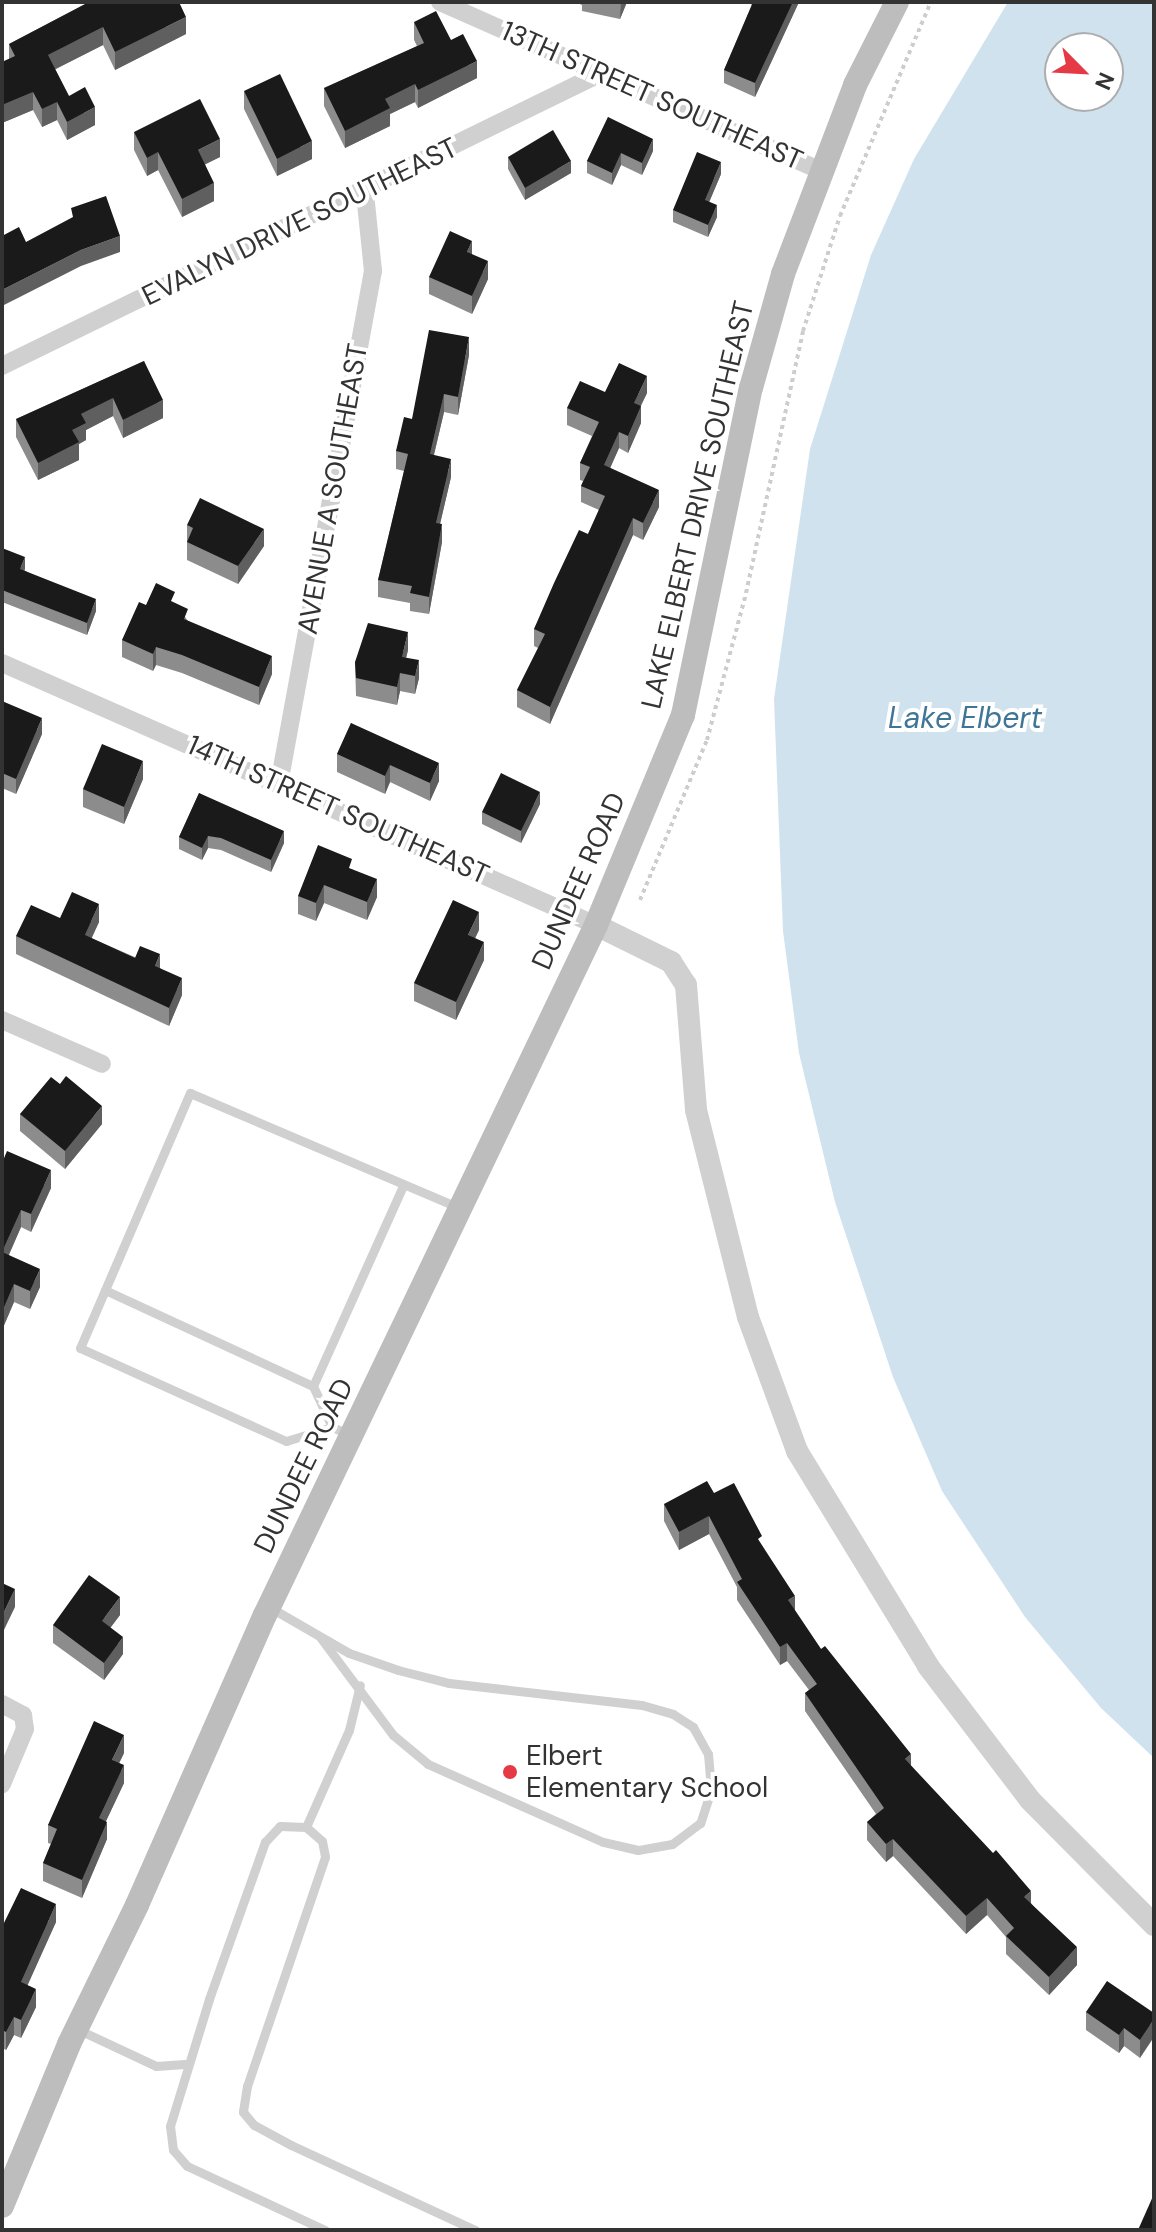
<!DOCTYPE html>
<html>
<head>
<meta charset="utf-8">
<style>
	body { margin:0 }
	#map { position:relative; width:1156px; height:2232px; overflow:hidden; background:#fff; font-family:"DM Sans",sans-serif }
	div>[style] { position:absolute }
	.water>* { inset:0; background:#cfe2ee }
	.path>* { height:4px; margin-top:-2px; transform-origin:0; background:repeating-linear-gradient(90deg,#cdcdcd 0 4px,transparent 0 8px) }
	.service>* { height:9px; margin:-4.5px; padding:0 4.5px; transform-origin:4.5px; border-radius:4.5px; background:#d0d0d0 }
	.minor>* { height:18px; margin:-9px; padding:0 9px; transform-origin:9px; border-radius:9px; background:#d0d0d0 }
	.tertiary>* { height:22px; margin:-11px; padding:0 11px; transform-origin:11px; border-radius:11px; background:#d0d0d0 }
	.secondary>* { height:24px; margin:-12px; padding:0 12px; transform-origin:12px; border-radius:12px; background:#bdbdbd }
	.wall>* { inset:0; background:#8c8c8c }
	.shaded-wall>* { inset:0; background:#5f5f5f }
	.building>* { inset:0; background:#1a1a1a }
	.dots>* { width:22px; height:22px; translate:-50% -50%; box-sizing:border-box; border:4px solid #fff; border-radius:50% }
	span { translate:-50% -50%; white-space:nowrap; text-align:center; line-height:1.15; -webkit-text-stroke:8px #fff; paint-order:stroke }
	.street-label { font-size:28px; color:#333 }
	.poi-label { font-size:28px; color:#333 }
	.left { translate:0 -50%; text-align:left }
	.water-label { font-size:30px; color:#3f7597; font-style:italic }
	.frame { position:absolute; inset:0; border:4px solid #333; pointer-events:none }
	.north { position:absolute; left:1044px; top:32px; width:80px; height:80px; box-sizing:border-box; background:#fff; border:2px solid #adadad; border-radius:50%; rotate:114deg; font-size:22px; font-weight:700; line-height:32px; text-align:center; color:#333 }
	.north::after { content:''; display:block; margin:auto; width:28px; height:36px; background:#e63946; clip-path:polygon(50% 0,100% 100%,50% 72%,0 100%) }
</style>
</head>
<body>
<div id="map">
	<div class="water">
		<div style="clip-path:polygon(evenodd,1008px 2px,1154px 2px,1154px 1758px,1101px 1708px,1025px 1617px,942px 1491px,893px 1377px,835px 1202px,799px 1053px,783px 931px,774px 699px,810px 449px,871px 255px,914px 159px,1008px 2px,1060px 48px,1108px 48px,1108px 96px,1060px 96px,1060px 48px)"></div>
	</div>
	<div class="path">
		<div style="left:640px;top:900px;width:173px;rotate:-67.3deg"></div>
		<div style="left:707px;top:740px;width:152px;rotate:-75.1deg"></div>
		<div style="left:746px;top:593px;width:268px;rotate:-77.7deg"></div>
		<div style="left:803px;top:331px;width:121px;rotate:-72.2deg"></div>
		<div style="left:840px;top:216px;width:233px;rotate:-67deg"></div>
	</div>
	<div class="service">
		<div style="left:105px;top:1290px;width:229px;rotate:24.8deg"></div>
		<div style="left:313px;top:1386px;width:45px;rotate:65.1deg"></div>
		<div style="left:313px;top:1386px;width:219px;rotate:-65.8deg"></div>
		<div style="left:351px;top:1435px;width:21px;rotate:-157deg"></div>
		<div style="left:332px;top:1427px;width:48px;rotate:163.1deg"></div>
		<div style="left:286px;top:1441px;width:226px;rotate:-155.7deg"></div>
		<div style="left:80px;top:1348px;width:278px;rotate:-66.7deg"></div>
		<div style="left:190px;top:1093px;width:293px;rotate:23.1deg"></div>
		<div style="left:271px;top:1608px;width:90px;rotate:30deg"></div>
		<div style="left:349px;top:1653px;width:52px;rotate:19.1deg"></div>
		<div style="left:398px;top:1670px;width:53px;rotate:14.3deg"></div>
		<div style="left:449px;top:1683px;width:194px;rotate:6.5deg"></div>
		<div style="left:642px;top:1705px;width:32px;rotate:16deg"></div>
		<div style="left:673px;top:1714px;width:24px;rotate:33deg"></div>
		<div style="left:693px;top:1727px;width:31px;rotate:61deg"></div>
		<div style="left:708px;top:1754px;width:36px;rotate:85deg"></div>
		<div style="left:711px;top:1790px;width:35px;rotate:108deg"></div>
		<div style="left:700px;top:1823px;width:35px;rotate:143deg"></div>
		<div style="left:672px;top:1844px;width:35px;rotate:170deg"></div>
		<div style="left:638px;top:1850px;width:36px;rotate:-167deg"></div>
		<div style="left:603px;top:1842px;width:192px;rotate:-156deg"></div>
		<div style="left:428px;top:1764px;width:45px;rotate:-140.4deg"></div>
		<div style="left:393px;top:1735px;width:122px;rotate:-126.7deg"></div>
		<div style="left:306px;top:1827px;width:106px;rotate:-66.1deg"></div>
		<div style="left:349px;top:1730px;width:46px;rotate:-76.3deg"></div>
		<div style="left:77px;top:2029px;width:87px;rotate:25.1deg"></div>
		<div style="left:156px;top:2066px;width:32px;rotate:-4deg"></div>
		<div style="left:325px;top:2230px;width:152px;rotate:-155.1deg"></div>
		<div style="left:187px;top:2166px;width:21px;rotate:-131deg"></div>
		<div style="left:173px;top:2150px;width:24px;rotate:-97deg"></div>
		<div style="left:170px;top:2126px;width:133px;rotate:-72.9deg"></div>
		<div style="left:209px;top:1999px;width:167px;rotate:-70.4deg"></div>
		<div style="left:265px;top:1842px;width:22px;rotate:-47deg"></div>
		<div style="left:280px;top:1826px;width:26px;rotate:2deg"></div>
		<div style="left:306px;top:1827px;width:21px;rotate:41deg"></div>
		<div style="left:322px;top:1841px;width:16px;rotate:79deg"></div>
		<div style="left:325px;top:1857px;width:242px;rotate:108.8deg"></div>
		<div style="left:247px;top:2086px;width:26px;rotate:99deg"></div>
		<div style="left:243px;top:2112px;width:17px;rotate:50deg"></div>
		<div style="left:254px;top:2125px;width:42px;rotate:28.4deg"></div>
		<div style="left:291px;top:2145px;width:203px;rotate:24.8deg"></div>
	</div>
	<div class="minor">
		<div style="left:440px;top:2px;width:415px;rotate:23.9deg"></div>
		<div style="left:2px;top:366px;width:662px;rotate:-26.06deg"></div>
		<div style="left:2px;top:663px;width:649px;rotate:23.8deg"></div>
		<div style="left:279px;top:784px;width:522px;rotate:-79.62deg"></div>
		<div style="left:373px;top:271px;width:78px;rotate:-95.9deg"></div>
		<div style="left:2px;top:1020px;width:109px;rotate:23.7deg"></div>
		<div style="left:2px;top:1704px;width:24px;rotate:28deg"></div>
		<div style="left:23px;top:1715px;width:14px;rotate:82deg"></div>
		<div style="left:25px;top:1729px;width:60px;rotate:112.7deg"></div>
	</div>
	<div class="tertiary">
		<div style="left:596px;top:925px;width:84px;rotate:26.3deg"></div>
		<div style="left:671px;top:962px;width:27px;rotate:57deg"></div>
		<div style="left:686px;top:985px;width:125px;rotate:85.4deg"></div>
		<div style="left:696px;top:1110px;width:213px;rotate:75.9deg"></div>
		<div style="left:748px;top:1317px;width:143px;rotate:69.9deg"></div>
		<div style="left:797px;top:1451px;width:252px;rotate:58.6deg"></div>
		<div style="left:928px;top:1666px;width:168px;rotate:52.7deg"></div>
		<div style="left:1030px;top:1800px;width:176px;rotate:45.2deg"></div>
	</div>
	<div class="secondary">
		<div style="left:2px;top:2206px;width:175px;rotate:-67.5deg"></div>
		<div style="left:69px;top:2044px;width:155px;rotate:-63.9deg"></div>
		<div style="left:137px;top:1905px;width:317px;rotate:-66.2deg"></div>
		<div style="left:265px;top:1615px;width:765px;rotate:-64.37deg"></div>
		<div style="left:596px;top:925px;width:227px;rotate:-67.5deg"></div>
		<div style="left:683px;top:715px;width:334px;rotate:-78.3deg"></div>
		<div style="left:751px;top:388px;width:118px;rotate:-74.3deg"></div>
		<div style="left:783px;top:274px;width:202px;rotate:-69.1deg"></div>
		<div style="left:855px;top:85px;width:93px;rotate:-63.2deg"></div>
	</div>
	<div class="wall">
		<div style="clip-path:polygon(89px 2px,186px 34px,115px 70px,103px 45px,55px 69px,69px 96px,95px 125px,67px 140px,57px 120px,42px 127px,33px 110px,2px 123px,2px 62px,9px 59px,9px 44px)"></div>
		<div style="clip-path:polygon(575px 2px,627px 2px,620px 19px,582px 11px,582px 5px)"></div>
		<div style="clip-path:polygon(748px 2px,799px 2px,755px 97px,724px 83px,724px 70px,752px 5px)"></div>
		<div style="clip-path:polygon(414px 22px,451px 40px,477px 78px,418px 108px,415px 102px,390px 114px,390px 126px,345px 148px,324px 106px,324px 88px,417px 46px,414px 40px)"></div>
		<div style="clip-path:polygon(244px 91px,312px 159px,277px 176px,244px 109px)"></div>
		<div style="clip-path:polygon(608px 117px,653px 151px,642px 175px,621px 165px,612px 185px,587px 173px,587px 161px)"></div>
		<div style="clip-path:polygon(134px 132px,220px 157px,205px 164px,214px 201px,182px 217px,158px 170px,147px 176px,134px 150px)"></div>
		<div style="clip-path:polygon(508px 157px,571px 173px,525px 200px,508px 169px)"></div>
		<div style="clip-path:polygon(721px 174px,709px 202px,717px 217px,708px 237px,673px 222px,673px 210px)"></div>
		<div style="clip-path:polygon(472px 254px,488px 279px,472px 314px,429px 294px,429px 277px)"></div>
		<div style="clip-path:polygon(469px 355px,458px 415px,444px 412px,434px 455px,451px 477px,440px 524px,442px 542px,429px 614px,410px 611px,410px 603px,378px 597px,378px 580px,404px 471px,396px 469px,396px 451px,412px 419px)"></div>
		<div style="clip-path:polygon(144px 361px,163px 418px,123px 438px,113px 416px,86px 430px,86px 440px,79px 444px,79px 460px,38px 480px,16px 437px,16px 419px)"></div>
		<div style="clip-path:polygon(647px 393px,641px 406px,641px 423px,628px 453px,619px 448px,610px 468px,659px 507px,643px 540px,633px 535px,550px 724px,517px 707px,517px 690px,538px 648px,534px 646px,534px 629px,588px 534px,599px 510px,581px 502px,581px 486px,583px 481px,580px 480px,580px 463px,592px 436px,567px 425px,567px 408px)"></div>
		<div style="clip-path:polygon(187px 525px,264px 546px,238px 584px,187px 560px)"></div>
		<div style="clip-path:polygon(2px 548px,24px 570px,96px 611px,87px 635px,2px 602px)"></div>
		<div style="clip-path:polygon(175px 603px,188px 621px,272px 674px,259px 705px,182px 673px,156px 665px,153px 671px,122px 657px,122px 640px,146px 605px)"></div>
		<div style="clip-path:polygon(408px 650px,406px 658px,419px 678px,415px 694px,400px 691px,397px 705px,356px 696px,355px 662px)"></div>
		<div style="clip-path:polygon(2px 701px,42px 734px,16px 794px,2px 788px)"></div>
		<div style="clip-path:polygon(351px 723px,439px 781px,430px 801px,390px 782px,385px 794px,337px 772px,337px 754px)"></div>
		<div style="clip-path:polygon(143px 779px,124px 824px,83px 807px,83px 789px)"></div>
		<div style="clip-path:polygon(199px 793px,284px 843px,271px 872px,221px 850px,208px 848px,202px 860px,179px 849px,179px 837px)"></div>
		<div style="clip-path:polygon(540px 804px,521px 843px,482px 824px,482px 812px)"></div>
		<div style="clip-path:polygon(352px 869px,377px 897px,367px 920px,324px 903px,316px 921px,298px 914px,298px 896px)"></div>
		<div style="clip-path:polygon(60px 918px,99px 922px,91px 938px,160px 968px,182px 995px,169px 1026px,16px 954px,16px 936px)"></div>
		<div style="clip-path:polygon(479px 930px,475px 938px,484px 960px,456px 1020px,414px 1001px,414px 983px)"></div>
		<div style="clip-path:polygon(60px 1084px,102px 1124px,65px 1169px,20px 1131px,20px 1114px)"></div>
		<div style="clip-path:polygon(2px 1163px,51px 1188px,31px 1232px,21px 1227px,9px 1255px,40px 1287px,30px 1309px,14px 1302px,2px 1330px)"></div>
		<div style="clip-path:polygon(714px 1493px,762px 1546px,795px 1610px,821px 1649px,911px 1766px,1031px 1903px,1077px 1965px,1049px 1995px,1006px 1954px,1006px 1937px,987px 1915px,966px 1934px,893px 1856px,886px 1862px,867px 1840px,867px 1822px,876px 1814px,805px 1711px,805px 1693px,809px 1690px,787px 1661px,780px 1665px,737px 1600px,737px 1587px,709px 1534px,679px 1550px,664px 1521px,664px 1504px)"></div>
		<div style="clip-path:polygon(120px 1615px,110px 1628px,123px 1654px,104px 1680px,53px 1643px,53px 1625px)"></div>
		<div style="clip-path:polygon(124px 1753px,119px 1763px,124px 1783px,106px 1821px,107px 1839px,82px 1898px,43px 1881px,43px 1863px,51px 1844px,48px 1843px,48px 1825px)"></div>
		<div style="clip-path:polygon(56px 1922px,27px 1985px,36px 2007px,21px 2038px,14px 2035px,6px 2050px,2px 2048px,2px 1925px)"></div>
		<div style="clip-path:polygon(1086px 2012px,1154px 2013px,1140px 2058px,1124px 2046px,1119px 2053px,1086px 2030px)"></div>
		<div style="clip-path:polygon(1154px 2170px,1154px 2230px,1154px 2194px,1152px 2193px,1152px 2175px)"></div>
	</div>
	<div class="shaded-wall">
		<div style="clip-path:polygon(621px 2px,627px 2px,620px 19px)"></div>
		<div style="clip-path:polygon(793px 2px,799px 2px,755px 97px,755px 83px)"></div>
		<div style="clip-path:polygon(186px 17px,186px 34px,115px 70px,115px 52px)"></div>
		<div style="clip-path:polygon(103px 27px,103px 45px,48px 73px,48px 55px)"></div>
		<div style="clip-path:polygon(477px 61px,477px 78px,418px 108px,418px 90px)"></div>
		<div style="clip-path:polygon(415px 84px,415px 102px,390px 114px,390px 126px,345px 148px,345px 131px,385px 99px)"></div>
		<div style="clip-path:polygon(33px 92px,33px 110px,2px 123px,2px 105px)"></div>
		<div style="clip-path:polygon(57px 102px,57px 120px,42px 127px,42px 109px)"></div>
		<div style="clip-path:polygon(95px 107px,95px 125px,67px 140px,67px 122px)"></div>
		<div style="clip-path:polygon(220px 139px,220px 157px,198px 168px,198px 150px)"></div>
		<div style="clip-path:polygon(653px 139px,653px 151px,642px 175px,642px 163px)"></div>
		<div style="clip-path:polygon(312px 141px,312px 159px,277px 176px,277px 159px)"></div>
		<div style="clip-path:polygon(158px 152px,158px 170px,147px 176px,147px 158px)"></div>
		<div style="clip-path:polygon(621px 153px,621px 165px,612px 185px,612px 173px)"></div>
		<div style="clip-path:polygon(571px 161px,571px 173px,525px 200px,525px 188px)"></div>
		<div style="clip-path:polygon(721px 162px,721px 174px,705px 212px,705px 200px)"></div>
		<div style="clip-path:polygon(214px 183px,214px 201px,182px 217px,182px 199px)"></div>
		<div style="clip-path:polygon(717px 205px,717px 217px,708px 237px,708px 225px)"></div>
		<div style="clip-path:polygon(120px 236px,120px 252px,81px 266px,2px 306px,2px 290px,81px 250px)"></div>
		<div style="clip-path:polygon(472px 241px,472px 259px,467px 252px)"></div>
		<div style="clip-path:polygon(488px 261px,488px 279px,472px 314px,472px 296px)"></div>
		<div style="clip-path:polygon(469px 337px,469px 355px,458px 415px,458px 397px)"></div>
		<div style="clip-path:polygon(647px 376px,647px 393px,634px 419px,634px 403px)"></div>
		<div style="clip-path:polygon(444px 394px,444px 412px,430px 471px,430px 454px)"></div>
		<div style="clip-path:polygon(113px 398px,113px 416px,86px 430px,86px 440px,79px 444px,79px 460px,38px 480px,38px 463px,81px 414px)"></div>
		<div style="clip-path:polygon(163px 400px,163px 418px,123px 438px,123px 420px)"></div>
		<div style="clip-path:polygon(641px 406px,641px 423px,628px 453px,628px 436px)"></div>
		<div style="clip-path:polygon(619px 432px,619px 448px,604px 482px,604px 465px)"></div>
		<div style="clip-path:polygon(451px 459px,451px 477px,436px 541px,436px 523px)"></div>
		<div style="clip-path:polygon(659px 490px,659px 507px,643px 540px,643px 523px)"></div>
		<div style="clip-path:polygon(633px 518px,633px 535px,550px 724px,550px 707px)"></div>
		<div style="clip-path:polygon(442px 524px,442px 542px,429px 614px,429px 597px)"></div>
		<div style="clip-path:polygon(264px 529px,264px 546px,238px 584px,238px 566px)"></div>
		<div style="clip-path:polygon(25px 557px,25px 569px,20px 581px,20px 569px)"></div>
		<div style="clip-path:polygon(96px 599px,96px 611px,87px 635px,87px 623px)"></div>
		<div style="clip-path:polygon(408px 632px,408px 650px,402px 675px,402px 657px)"></div>
		<div style="clip-path:polygon(156px 647px,156px 665px,153px 671px,153px 654px)"></div>
		<div style="clip-path:polygon(272px 656px,272px 674px,259px 705px,259px 687px)"></div>
		<div style="clip-path:polygon(419px 660px,419px 678px,415px 694px,415px 676px)"></div>
		<div style="clip-path:polygon(400px 673px,400px 691px,397px 705px,397px 687px)"></div>
		<div style="clip-path:polygon(42px 718px,42px 734px,16px 794px,16px 779px)"></div>
		<div style="clip-path:polygon(143px 761px,143px 779px,124px 824px,124px 807px)"></div>
		<div style="clip-path:polygon(439px 763px,439px 781px,430px 801px,430px 783px)"></div>
		<div style="clip-path:polygon(390px 765px,390px 782px,385px 794px,385px 776px)"></div>
		<div style="clip-path:polygon(540px 792px,540px 804px,521px 843px,521px 831px)"></div>
		<div style="clip-path:polygon(284px 831px,284px 843px,271px 872px,271px 860px)"></div>
		<div style="clip-path:polygon(208px 836px,208px 848px,202px 860px,202px 848px)"></div>
		<div style="clip-path:polygon(377px 879px,377px 897px,367px 920px,367px 902px)"></div>
		<div style="clip-path:polygon(324px 885px,324px 903px,316px 921px,316px 903px)"></div>
		<div style="clip-path:polygon(99px 904px,99px 922px,85px 953px,85px 935px)"></div>
		<div style="clip-path:polygon(479px 912px,479px 930px,468px 953px,468px 935px)"></div>
		<div style="clip-path:polygon(484px 942px,484px 960px,456px 1020px,456px 1002px)"></div>
		<div style="clip-path:polygon(160px 954px,160px 972px,155px 966px)"></div>
		<div style="clip-path:polygon(182px 978px,182px 995px,169px 1026px,169px 1008px)"></div>
		<div style="clip-path:polygon(102px 1106px,102px 1124px,65px 1169px,65px 1151px)"></div>
		<div style="clip-path:polygon(51px 1170px,51px 1188px,31px 1232px,31px 1214px)"></div>
		<div style="clip-path:polygon(21px 1210px,21px 1227px,2px 1270px,2px 1252px)"></div>
		<div style="clip-path:polygon(40px 1269px,40px 1287px,30px 1309px,30px 1291px)"></div>
		<div style="clip-path:polygon(14px 1284px,14px 1302px,2px 1330px,2px 1312px)"></div>
		<div style="clip-path:polygon(709px 1516px,709px 1534px,679px 1550px,679px 1532px)"></div>
		<div style="clip-path:polygon(15px 1589px,15px 1607px,2px 1634px,2px 1616px)"></div>
		<div style="clip-path:polygon(795px 1596px,795px 1613px,788px 1600px)"></div>
		<div style="clip-path:polygon(120px 1597px,120px 1615px,102px 1639px,102px 1621px)"></div>
		<div style="clip-path:polygon(123px 1637px,123px 1654px,104px 1680px,104px 1663px)"></div>
		<div style="clip-path:polygon(787px 1643px,787px 1661px,780px 1665px,780px 1647px)"></div>
		<div style="clip-path:polygon(124px 1735px,124px 1753px,112px 1778px,112px 1760px)"></div>
		<div style="clip-path:polygon(911px 1754px,911px 1771px,905px 1759px)"></div>
		<div style="clip-path:polygon(124px 1765px,124px 1783px,99px 1836px,99px 1818px)"></div>
		<div style="clip-path:polygon(107px 1822px,107px 1839px,82px 1898px,82px 1880px)"></div>
		<div style="clip-path:polygon(893px 1839px,893px 1856px,886px 1862px,886px 1844px)"></div>
		<div style="clip-path:polygon(1031px 1891px,1031px 1908px,1024px 1897px)"></div>
		<div style="clip-path:polygon(987px 1898px,987px 1915px,966px 1934px,966px 1916px)"></div>
		<div style="clip-path:polygon(56px 1904px,56px 1922px,21px 2000px,21px 1982px)"></div>
		<div style="clip-path:polygon(1077px 1947px,1077px 1965px,1049px 1995px,1049px 1977px)"></div>
		<div style="clip-path:polygon(36px 1989px,36px 2007px,21px 2038px,21px 2020px)"></div>
		<div style="clip-path:polygon(14px 2017px,14px 2035px,6px 2050px,6px 2032px)"></div>
		<div style="clip-path:polygon(1154px 2019px,1154px 2037px,1140px 2058px,1140px 2040px)"></div>
		<div style="clip-path:polygon(1124px 2028px,1124px 2046px,1119px 2053px,1119px 2035px)"></div>
	</div>
	<div class="building">
		<div style="clip-path:polygon(89px 2px,179px 2px,186px 17px,115px 52px,103px 27px,48px 55px,69px 96px,85px 87px,95px 107px,67px 122px,57px 102px,42px 109px,33px 92px,2px 105px,2px 62px,15px 56px,9px 44px)"></div>
		<div style="clip-path:polygon(753px 2px,793px 2px,755px 83px,724px 70px)"></div>
		<div style="clip-path:polygon(436px 11px,451px 40px,463px 34px,477px 61px,418px 90px,415px 84px,385px 99px,390px 108px,345px 131px,324px 88px,424px 43px,414px 22px)"></div>
		<div style="clip-path:polygon(280px 74px,312px 141px,277px 159px,244px 91px)"></div>
		<div style="clip-path:polygon(200px 99px,220px 139px,198px 150px,214px 183px,182px 199px,158px 152px,147px 158px,134px 132px)"></div>
		<div style="clip-path:polygon(608px 117px,653px 139px,642px 163px,621px 153px,612px 173px,587px 161px)"></div>
		<div style="clip-path:polygon(553px 130px,571px 161px,525px 188px,508px 157px)"></div>
		<div style="clip-path:polygon(697px 152px,721px 162px,705px 200px,717px 205px,708px 225px,673px 210px)"></div>
		<div style="clip-path:polygon(106px 196px,120px 236px,81px 250px,2px 290px,2px 236px,19px 227px,26px 242px,73px 217px,71px 208px)"></div>
		<div style="clip-path:polygon(450px 231px,472px 241px,467px 252px,488px 261px,472px 296px,429px 277px)"></div>
		<div style="clip-path:polygon(429px 330px,469px 337px,458px 397px,444px 394px,430px 454px,451px 459px,436px 523px,442px 524px,429px 597px,410px 593px,412px 586px,378px 580px,408px 454px,396px 451px,404px 417px,412px 419px)"></div>
		<div style="clip-path:polygon(144px 361px,163px 400px,123px 420px,113px 398px,81px 414px,86px 423px,72px 430px,79px 442px,38px 463px,16px 419px)"></div>
		<div style="clip-path:polygon(619px 363px,647px 376px,634px 403px,641px 406px,628px 436px,619px 432px,604px 465px,659px 490px,643px 523px,633px 518px,550px 707px,517px 690px,545px 634px,534px 629px,554px 583px,579px 530px,588px 534px,605px 496px,581px 486px,590px 467px,580px 463px,599px 422px,567px 408px,580px 381px,605px 392px)"></div>
		<div style="clip-path:polygon(200px 498px,264px 529px,238px 566px,187px 542px,193px 528px,187px 525px)"></div>
		<div style="clip-path:polygon(2px 548px,25px 557px,20px 569px,96px 599px,87px 623px,2px 590px)"></div>
		<div style="clip-path:polygon(156px 583px,175px 592px,171px 601px,188px 609px,184px 619px,272px 656px,259px 687px,182px 655px,156px 647px,153px 654px,122px 640px,139px 602px,146px 605px)"></div>
		<div style="clip-path:polygon(368px 623px,408px 632px,402px 657px,419px 660px,415px 676px,400px 673px,397px 687px,356px 678px,355px 662px)"></div>
		<div style="clip-path:polygon(2px 701px,42px 718px,16px 779px,2px 773px)"></div>
		<div style="clip-path:polygon(351px 723px,439px 763px,430px 783px,390px 765px,385px 776px,337px 754px)"></div>
		<div style="clip-path:polygon(102px 744px,143px 761px,124px 807px,83px 789px)"></div>
		<div style="clip-path:polygon(501px 773px,540px 792px,521px 831px,482px 812px)"></div>
		<div style="clip-path:polygon(199px 793px,284px 831px,271px 860px,221px 838px,208px 836px,202px 848px,179px 837px)"></div>
		<div style="clip-path:polygon(318px 845px,352px 859px,349px 868px,377px 879px,367px 902px,324px 885px,316px 903px,298px 896px)"></div>
		<div style="clip-path:polygon(72px 892px,99px 904px,85px 935px,135px 958px,140px 946px,160px 954px,155px 966px,182px 978px,169px 1008px,16px 936px,31px 905px,60px 918px)"></div>
		<div style="clip-path:polygon(453px 900px,479px 912px,468px 935px,484px 942px,456px 1002px,414px 983px)"></div>
		<div style="clip-path:polygon(66px 1076px,102px 1106px,65px 1151px,20px 1114px,51px 1077px,60px 1084px)"></div>
		<div style="clip-path:polygon(7px 1151px,51px 1170px,31px 1214px,21px 1210px,2px 1252px,40px 1269px,30px 1291px,14px 1284px,2px 1312px,2px 1163px)"></div>
		<div style="clip-path:polygon(707px 1481px,714px 1493px,734px 1483px,762px 1536px,758px 1539px,795px 1596px,788px 1600px,821px 1649px,825px 1646px,911px 1754px,905px 1759px,993px 1853px,996px 1850px,1031px 1891px,1024px 1897px,1077px 1947px,1049px 1977px,1006px 1936px,1014px 1928px,987px 1898px,966px 1916px,893px 1839px,886px 1844px,867px 1822px,884px 1808px,805px 1693px,817px 1684px,787px 1643px,780px 1647px,737px 1582px,742px 1579px,709px 1516px,679px 1532px,664px 1504px)"></div>
		<div style="clip-path:polygon(89px 1575px,120px 1597px,102px 1621px,123px 1637px,104px 1663px,53px 1625px)"></div>
		<div style="clip-path:polygon(2px 1583px,15px 1589px,2px 1616px)"></div>
		<div style="clip-path:polygon(94px 1721px,124px 1735px,112px 1760px,124px 1765px,99px 1818px,107px 1822px,82px 1880px,43px 1863px,57px 1829px,48px 1825px)"></div>
		<div style="clip-path:polygon(21px 1888px,56px 1904px,21px 1982px,36px 1989px,21px 2020px,14px 2017px,6px 2032px,2px 2030px,2px 1925px,3px 1925px)"></div>
		<div style="clip-path:polygon(1107px 1981px,1154px 2013px,1154px 2019px,1140px 2040px,1124px 2028px,1119px 2035px,1086px 2012px)"></div>
		<div style="clip-path:polygon(1154px 2194px,1154px 2230px,1138px 2230px)"></div>
	</div>
	<div class="dots">
		<div style="left:510px;top:1772px;background:#e63946"></div>
	</div>
	<div class="street-label">
		<span style="left:652px;top:96px;rotate:24deg">13TH STREET SOUTHEAST</span>
		<span style="left:300px;top:222px;rotate:-26deg">EVALYN DRIVE SOUTHEAST</span>
		<span style="left:333px;top:489px;rotate:-80deg">AVENUE A SOUTHEAST</span>
		<span style="left:698px;top:505px;rotate:-77deg">LAKE ELBERT DRIVE SOUTHEAST</span>
		<span style="left:338px;top:810px;rotate:24deg">14TH STREET SOUTHEAST</span>
		<span style="left:579px;top:881px;rotate:-66deg">DUNDEE ROAD</span>
		<span style="left:304px;top:1466px;rotate:-64deg">DUNDEE ROAD</span>
	</div>
	<div class="poi-label">
		<span class="left" style="left:526px;top:1772px">Elbert<br>Elementary School</span>
	</div>
	<div class="water-label">
		<span style="left:965px;top:718px">Lake Elbert</span>
	</div>
	<div class="frame"></div>
	<div class="north">N</div>
</div>
</body>
</html>
